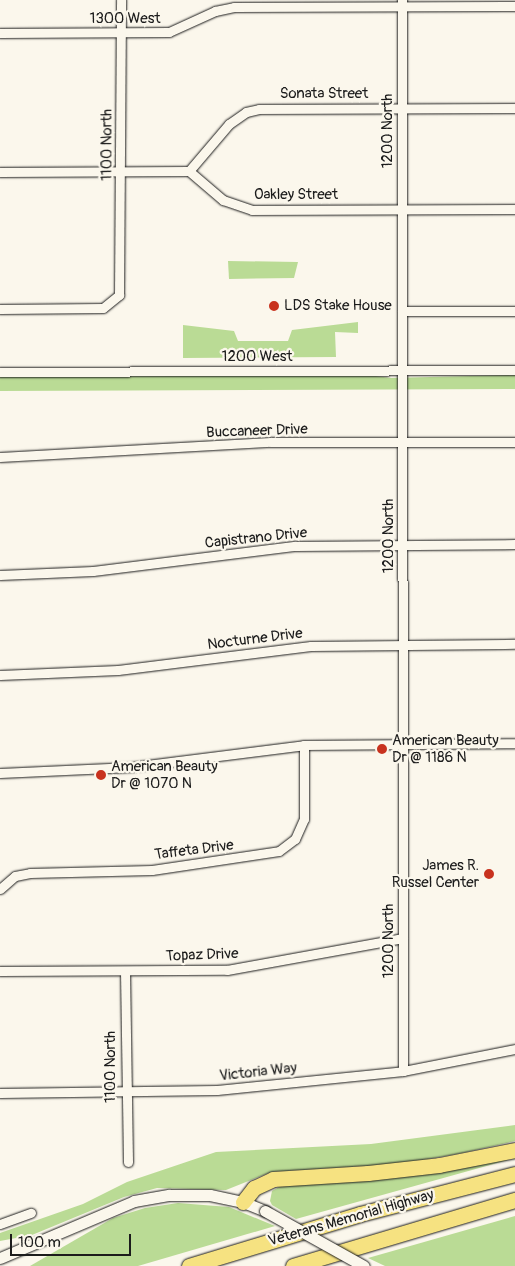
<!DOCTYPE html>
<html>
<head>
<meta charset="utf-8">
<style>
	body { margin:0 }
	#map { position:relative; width:515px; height:1266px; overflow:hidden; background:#fbf7ec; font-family:Pangolin,sans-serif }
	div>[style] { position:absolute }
	.green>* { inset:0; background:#badb95 }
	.roads { filter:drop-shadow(0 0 1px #1c1c1c) drop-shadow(0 0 1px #1c1c1c) }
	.street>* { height:9px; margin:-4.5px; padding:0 4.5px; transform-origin:4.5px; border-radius:4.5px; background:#fbf7ec }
	.secondary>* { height:11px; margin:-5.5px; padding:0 5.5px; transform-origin:5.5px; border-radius:5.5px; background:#fbf7ec }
	.highway>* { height:15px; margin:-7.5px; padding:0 7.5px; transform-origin:7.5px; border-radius:7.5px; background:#f6e281 }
	.bridges { filter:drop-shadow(0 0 1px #1c1c1c) drop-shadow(0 0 1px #1c1c1c) }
	.secondary-bridge>* { height:11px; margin:-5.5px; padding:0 5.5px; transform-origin:5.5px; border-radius:5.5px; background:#fbf7ec }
	.dots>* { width:14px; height:14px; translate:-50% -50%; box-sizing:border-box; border:2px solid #fbf7ec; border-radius:50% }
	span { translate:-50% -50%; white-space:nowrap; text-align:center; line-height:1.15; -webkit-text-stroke:4.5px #fbf7ec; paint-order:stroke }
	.street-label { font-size:15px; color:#1c1c1c }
	.poi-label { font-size:15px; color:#1c1c1c }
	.left { translate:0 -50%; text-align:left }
	.right { translate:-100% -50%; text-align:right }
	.scale { position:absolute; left:10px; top:1234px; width:121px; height:22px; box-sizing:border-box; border:2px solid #1c1c1c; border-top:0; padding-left:6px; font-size:15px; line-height:18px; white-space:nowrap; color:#1c1c1c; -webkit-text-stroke:4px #fbf7ec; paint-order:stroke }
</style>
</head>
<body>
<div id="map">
	<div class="green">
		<div style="clip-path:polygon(228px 261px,298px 262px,294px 278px,229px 279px)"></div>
		<div style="clip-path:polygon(358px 322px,358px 333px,335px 332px,336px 357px,183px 358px,183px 325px,234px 331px,238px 341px,288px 341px,292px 330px)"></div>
		<div style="clip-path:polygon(368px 375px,391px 378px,515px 375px,515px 389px,0 391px,0 377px)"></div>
		<div style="clip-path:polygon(515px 1125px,515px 1141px,462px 1153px,400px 1164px,271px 1172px,226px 1190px,157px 1188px,124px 1197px,32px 1235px,0 1241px,0 1233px,83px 1204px,127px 1182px,216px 1152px,371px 1144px)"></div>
		<div style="clip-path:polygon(507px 1155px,508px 1160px,296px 1219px,272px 1205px,270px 1201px,272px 1191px,279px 1187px)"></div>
		<div style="clip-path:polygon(178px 1203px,229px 1207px,275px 1226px,138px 1266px,30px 1266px,113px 1218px,145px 1208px)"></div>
		<div style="clip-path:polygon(515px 1216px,515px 1266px,385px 1266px,368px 1258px)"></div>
	</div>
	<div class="roads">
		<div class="street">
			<div style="left:402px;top:0;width:1071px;rotate:89.95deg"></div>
			<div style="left:0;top:33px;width:169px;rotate:-0.3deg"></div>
			<div style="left:169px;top:32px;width:51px;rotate:-24.5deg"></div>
			<div style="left:215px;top:11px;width:19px;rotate:-12deg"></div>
			<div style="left:234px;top:7px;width:281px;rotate:-0.2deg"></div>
			<div style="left:189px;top:171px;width:62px;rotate:-49.6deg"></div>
			<div style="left:229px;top:124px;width:21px;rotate:-35deg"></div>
			<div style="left:246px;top:112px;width:13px;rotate:-13deg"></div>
			<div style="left:259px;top:109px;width:256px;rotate:-0.2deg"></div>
			<div style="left:0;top:172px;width:189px;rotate:-0.3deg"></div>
			<div style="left:189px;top:171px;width:45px;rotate:40.5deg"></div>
			<div style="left:223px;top:200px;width:31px;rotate:19deg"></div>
			<div style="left:252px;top:210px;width:263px;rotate:-0.2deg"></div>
			<div style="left:0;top:309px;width:103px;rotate:-0.6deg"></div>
			<div style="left:103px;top:308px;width:21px;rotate:-39deg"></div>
			<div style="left:119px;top:295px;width:295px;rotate:-89.6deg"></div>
			<div style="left:402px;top:311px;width:113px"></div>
			<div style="left:0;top:372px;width:515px;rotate:-0.22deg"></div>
			<div style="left:0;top:457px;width:271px;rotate:-3.2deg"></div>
			<div style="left:271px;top:442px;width:244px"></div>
			<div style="left:0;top:575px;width:93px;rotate:-2.5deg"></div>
			<div style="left:93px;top:571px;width:204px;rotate:-7.1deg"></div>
			<div style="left:295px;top:546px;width:220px;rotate:-0.5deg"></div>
			<div style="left:0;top:675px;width:118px;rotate:-2.4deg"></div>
			<div style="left:118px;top:670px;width:194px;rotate:-7.1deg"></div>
			<div style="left:311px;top:646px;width:204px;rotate:-0.6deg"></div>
			<div style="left:0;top:773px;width:131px;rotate:-2.6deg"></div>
			<div style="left:131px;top:767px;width:174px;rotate:-7.2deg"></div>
			<div style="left:304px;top:745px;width:211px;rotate:-0.5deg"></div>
			<div style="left:0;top:889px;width:20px;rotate:-41deg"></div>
			<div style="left:15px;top:876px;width:15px;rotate:-11deg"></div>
			<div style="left:30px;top:873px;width:122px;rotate:-1.4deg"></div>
			<div style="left:152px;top:870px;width:128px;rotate:-8.5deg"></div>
			<div style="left:279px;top:851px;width:20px;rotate:-37deg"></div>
			<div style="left:295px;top:839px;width:22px;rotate:-66deg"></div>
			<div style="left:304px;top:819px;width:74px;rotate:-90deg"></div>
			<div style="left:0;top:971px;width:227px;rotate:-0.3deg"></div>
			<div style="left:227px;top:970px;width:179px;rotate:-10.3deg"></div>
			<div style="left:125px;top:971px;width:191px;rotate:89.1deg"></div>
			<div style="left:0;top:1093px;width:217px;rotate:-0.8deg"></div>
			<div style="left:217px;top:1090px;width:187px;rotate:-5.8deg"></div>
			<div style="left:403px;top:1071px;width:114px;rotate:-11.1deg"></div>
			<div style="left:0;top:1224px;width:33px;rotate:-20deg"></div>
		</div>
		<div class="secondary">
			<div style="left:0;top:1258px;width:146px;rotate:-23deg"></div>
			<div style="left:134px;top:1201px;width:36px;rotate:-10deg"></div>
			<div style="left:169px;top:1195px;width:41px"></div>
			<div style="left:210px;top:1195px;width:34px;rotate:12deg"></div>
			<div style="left:243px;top:1202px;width:24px;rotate:22deg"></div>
		</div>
		<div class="highway">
			<div style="left:243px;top:1202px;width:18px;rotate:-52deg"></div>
			<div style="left:254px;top:1188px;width:21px;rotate:-25deg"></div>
			<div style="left:273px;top:1179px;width:95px;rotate:-3.6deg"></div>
			<div style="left:368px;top:1173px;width:71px;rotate:-6.4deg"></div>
			<div style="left:439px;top:1165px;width:77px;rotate:-11.2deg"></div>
			<div style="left:189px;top:1266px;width:179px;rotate:-16.9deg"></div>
			<div style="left:360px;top:1214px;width:160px;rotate:-14.5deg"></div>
			<div style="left:293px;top:1266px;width:232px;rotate:-16.6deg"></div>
		</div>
	</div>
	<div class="bridges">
		<div class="secondary-bridge">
			<div style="left:265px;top:1211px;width:113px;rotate:29.1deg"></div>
		</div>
	</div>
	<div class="dots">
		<div style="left:274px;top:306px;background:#c8321e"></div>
		<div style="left:382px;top:749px;background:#c8321e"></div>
		<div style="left:101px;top:775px;background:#c8321e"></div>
		<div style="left:489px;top:874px;background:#c8321e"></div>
	</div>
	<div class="street-label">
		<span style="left:125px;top:19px">1300 West</span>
		<span style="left:324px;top:94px">Sonata Street</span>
		<span style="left:388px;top:131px;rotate:-90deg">1200 North</span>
		<span style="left:107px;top:145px;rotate:-90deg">1100 North</span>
		<span style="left:296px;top:195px">Oakley Street</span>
		<span style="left:257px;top:357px">1200 West</span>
		<span style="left:257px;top:431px;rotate:-2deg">Buccaneer Drive</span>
		<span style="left:389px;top:536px;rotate:-90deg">1200 North</span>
		<span style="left:256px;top:538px;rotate:-6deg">Capistrano Drive</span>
		<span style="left:255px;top:639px;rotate:-7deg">Nocturne Drive</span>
		<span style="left:194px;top:850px;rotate:-7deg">Taffeta Drive</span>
		<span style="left:389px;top:941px;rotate:-90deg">1200 North</span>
		<span style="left:202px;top:955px;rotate:-2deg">Topaz Drive</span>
		<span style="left:111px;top:1067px;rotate:-90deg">1100 North</span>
		<span style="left:258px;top:1072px;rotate:-6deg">Victoria Way</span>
		<span style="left:351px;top:1218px;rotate:-16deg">Veterans Memorial Highway</span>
	</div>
	<div class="poi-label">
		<span class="left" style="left:284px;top:306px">LDS Stake House</span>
		<span class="left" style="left:392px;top:749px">American Beauty<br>Dr @ 1186 N</span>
		<span class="left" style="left:111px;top:775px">American Beauty<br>Dr @ 1070 N</span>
		<span class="right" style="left:479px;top:874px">James R.<br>Russel Center</span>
	</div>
	<div class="scale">100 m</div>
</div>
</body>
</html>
